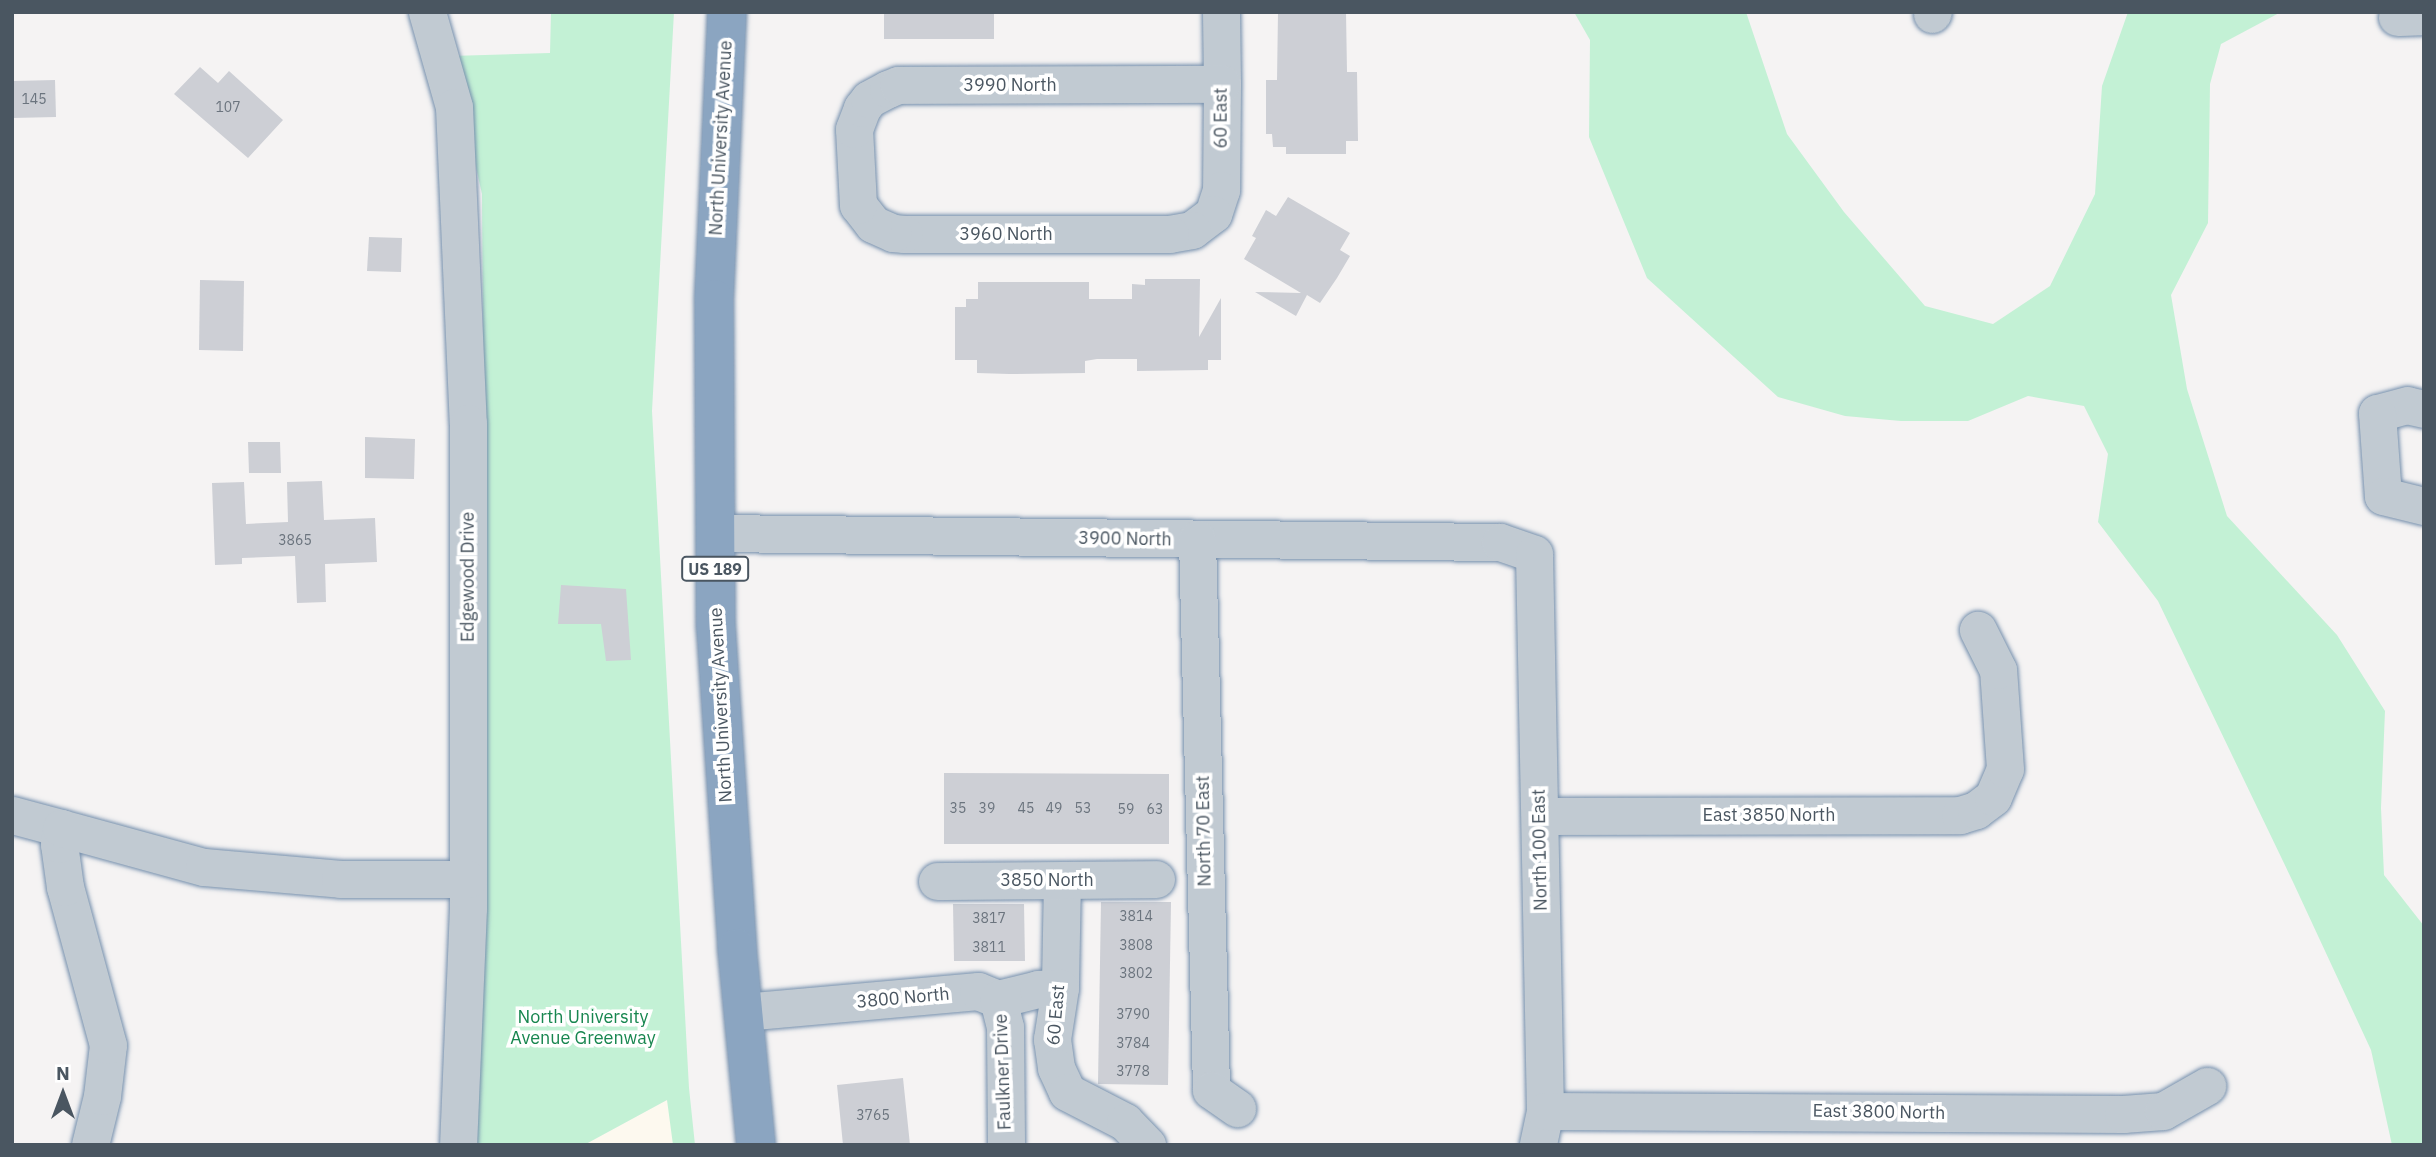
<!DOCTYPE html>
<html>
<head>
<meta charset="utf-8">
<style>
	body { margin:0 }
	#map { position:relative; width:2436px; height:1157px; overflow:hidden; background:#f5f3f3; font-family:"IBM Plex Sans",sans-serif }
	div>[style] { position:absolute }
	.commercial>* { inset:0; background:#fdf9ef }
	.green>* { inset:0; background:#c3f1d5 }
	.building>* { inset:0; background:#cdcfd5 }
	.roads { filter:drop-shadow(0 0 2px #7690ad) drop-shadow(0 0 2px #7690ad) }
	.minor>* { height:37px; margin:-18.5px; padding:0 18.5px; transform-origin:18.5px; border-radius:18.5px; background:#c1cad2 }
	.highway>* { height:38px; margin:-19px; padding:0 19px; transform-origin:19px; border-radius:19px; background:#8ba5c1 }
	span { translate:-50% -50%; white-space:nowrap; text-align:center; line-height:1.15; -webkit-text-stroke:7px #fff; paint-order:stroke }
	.number-label { font-size:14px; color:#6b747e }
	.number-label span { -webkit-text-stroke-width:0 }
	.shield-label span { padding:2px 5px; background:#fff; border:2px solid; border-radius:5px; -webkit-text-stroke-width:0 }
	.shield-label { font-size:16px; color:#4a5661; font-weight:700 }
	.street-label { font-size:18px; color:#4a5661 }
	.park-label { font-size:18px; color:#17864f }
	.frame { position:absolute; inset:0; border:14px solid #4a5661; pointer-events:none }
	.north { position:absolute; left:28px; top:1059px; width:70px; height:70px; -webkit-text-stroke:5px #fff; paint-order:stroke; rotate:0deg; font-size:19px; font-weight:700; line-height:28px; text-align:center; color:#4a5661 }
	.north::after { content:''; display:block; margin:auto; width:24px; height:32px; background:#4a5661; clip-path:polygon(50% 0,100% 100%,50% 72%,0 100%) }
</style>
</head>
<body>
<div id="map">
	<div class="commercial">
		<div style="clip-path:polygon(667px 1100px,678px 1145px,584px 1145px)"></div>
	</div>
	<div class="green">
		<div style="clip-path:polygon(551px 12px,674px 12px,652px 411px,689px 1088px,695px 1145px,673px 1145px,667px 1100px,584px 1145px,476px 1145px,485px 628px,482px 194px,451px 56px,550px 53px)"></div>
		<div style="clip-path:polygon(1574px 12px,1746px 12px,1787px 134px,1844px 212px,1925px 306px,1993px 324px,2050px 286px,2095px 194px,2102px 86px,2128px 12px,2281px 12px,2221px 44px,2210px 84px,2208px 223px,2171px 295px,2187px 389px,2227px 516px,2337px 635px,2385px 711px,2381px 808px,2384px 875px,2424px 926px,2424px 1145px,2392px 1145px,2371px 1050px,2293px 882px,2158px 601px,2098px 522px,2108px 454px,2084px 406px,2028px 396px,1968px 421px,1901px 421px,1845px 416px,1778px 397px,1647px 278px,1589px 137px,1590px 40px)"></div>
	</div>
	<div class="building">
		<div style="clip-path:polygon(884px 12px,994px 12px,994px 39px,884px 39px)"></div>
		<div style="clip-path:polygon(1278px 12px,1346px 12px,1347px 72px,1357px 72px,1358px 141px,1346px 141px,1346px 154px,1286px 154px,1286px 147px,1273px 147px,1272px 134px,1266px 134px,1266px 80px,1277px 80px)"></div>
		<div style="clip-path:polygon(200px 67px,218px 83px,229px 71px,283px 120px,248px 158px,174px 94px)"></div>
		<div style="clip-path:polygon(55px 80px,56px 117px,12px 118px,12px 81px)"></div>
		<div style="clip-path:polygon(1288px 197px,1350px 233px,1340px 250px,1350px 256px,1337px 278px,1320px 303px,1307px 295px,1296px 316px,1255px 292px,1301px 293px,1244px 259px,1256px 238px,1252px 236px,1266px 210px,1276px 216px)"></div>
		<div style="clip-path:polygon(369px 237px,402px 238px,401px 272px,367px 271px)"></div>
		<div style="clip-path:polygon(1145px 279px,1200px 279px,1199px 337px,1221px 298px,1221px 360px,1208px 360px,1208px 370px,1137px 371px,1137px 359px,1097px 359px,1085px 361px,1085px 373px,1009px 374px,977px 373px,977px 360px,955px 360px,955px 307px,966px 307px,966px 299px,978px 299px,978px 282px,1089px 282px,1089px 299px,1132px 299px,1132px 284px,1145px 285px)"></div>
		<div style="clip-path:polygon(200px 280px,244px 281px,243px 351px,199px 350px)"></div>
		<div style="clip-path:polygon(365px 437px,415px 439px,414px 479px,365px 478px)"></div>
		<div style="clip-path:polygon(248px 442px,280px 442px,281px 473px,249px 473px)"></div>
		<div style="clip-path:polygon(322px 481px,324px 520px,375px 518px,377px 562px,325px 564px,326px 602px,297px 603px,295px 556px,242px 558px,242px 564px,215px 565px,212px 483px,244px 482px,246px 524px,288px 522px,287px 482px)"></div>
		<div style="clip-path:polygon(561px 585px,626px 589px,631px 660px,606px 661px,601px 624px,558px 624px)"></div>
		<div style="clip-path:polygon(944px 773px,1169px 774px,1169px 844px,944px 844px)"></div>
		<div style="clip-path:polygon(1101px 902px,1171px 902px,1168px 1085px,1098px 1084px)"></div>
		<div style="clip-path:polygon(953px 904px,1024px 904px,1025px 961px,954px 961px)"></div>
		<div style="clip-path:polygon(903px 1078px,910px 1145px,843px 1145px,837px 1085px)"></div>
	</div>
	<div class="roads">
		<div class="minor">
			<div style="left:427px;top:12px;width:99px;rotate:74.1deg"></div>
			<div style="left:454px;top:107px;width:316px;rotate:87.5deg"></div>
			<div style="left:468px;top:423px;width:485px;rotate:90deg"></div>
			<div style="left:468px;top:908px;width:237px;rotate:92.4deg"></div>
			<div style="left:1221px;top:12px;width:72px;rotate:89.2deg"></div>
			<div style="left:1222px;top:84px;width:106px;rotate:90.5deg"></div>
			<div style="left:1221px;top:190px;width:25px;rotate:108deg"></div>
			<div style="left:1213px;top:214px;width:26px;rotate:143deg"></div>
			<div style="left:1192px;top:230px;width:22px;rotate:170deg"></div>
			<div style="left:1170px;top:234px;width:266px;rotate:180deg"></div>
			<div style="left:904px;top:234px;width:11px;rotate:-175deg"></div>
			<div style="left:893px;top:233px;width:22px;rotate:-156deg"></div>
			<div style="left:873px;top:224px;width:24px;rotate:-128deg"></div>
			<div style="left:858px;top:205px;width:76px;rotate:-93deg"></div>
			<div style="left:854px;top:129px;width:22px;rotate:-69deg"></div>
			<div style="left:862px;top:108px;width:11px;rotate:-52deg"></div>
			<div style="left:869px;top:99px;width:21px;rotate:-28deg"></div>
			<div style="left:888px;top:89px;width:11px;rotate:-22deg"></div>
			<div style="left:898px;top:85px;width:324px;rotate:-0.2deg"></div>
			<div style="left:1932px;top:14px;width:2px;rotate:-63deg"></div>
			<div style="left:2397px;top:17px;width:27px;rotate:-2deg"></div>
			<div style="left:2424px;top:409px;width:17px;rotate:-167deg"></div>
			<div style="left:2407px;top:405px;width:31px;rotate:165deg"></div>
			<div style="left:2377px;top:413px;width:83px;rotate:85.9deg"></div>
			<div style="left:2383px;top:496px;width:42px;rotate:13.7deg"></div>
			<div style="left:715px;top:533px;width:785px;rotate:0.66deg"></div>
			<div style="left:1500px;top:542px;width:36px;rotate:19deg"></div>
			<div style="left:1534px;top:554px;width:557px;rotate:88.87deg"></div>
			<div style="left:1545px;top:1111px;width:35px;rotate:102deg"></div>
			<div style="left:1197px;top:539px;width:551px;rotate:88.54deg"></div>
			<div style="left:1211px;top:1090px;width:32px;rotate:35deg"></div>
			<div style="left:12px;top:815px;width:51px;rotate:14.9deg"></div>
			<div style="left:1540px;top:816px;width:420px;rotate:-0.1deg"></div>
			<div style="left:1960px;top:815px;width:17px;rotate:-17deg"></div>
			<div style="left:1976px;top:810px;width:21px;rotate:-37deg"></div>
			<div style="left:1993px;top:797px;width:30px;rotate:-67deg"></div>
			<div style="left:2005px;top:769px;width:99px;rotate:-94deg"></div>
			<div style="left:1998px;top:670px;width:45px;rotate:-116.6deg"></div>
			<div style="left:1062px;top:880px;width:108px;rotate:91.1deg"></div>
			<div style="left:1060px;top:988px;width:52px;rotate:98.9deg"></div>
			<div style="left:1052px;top:1039px;width:29px;rotate:82deg"></div>
			<div style="left:1056px;top:1068px;width:26px;rotate:65deg"></div>
			<div style="left:1067px;top:1092px;width:65px;rotate:27.3deg"></div>
			<div style="left:1125px;top:1122px;width:32px;rotate:46deg"></div>
			<div style="left:937px;top:881px;width:219px;rotate:-0.5deg"></div>
			<div style="left:998px;top:999px;width:29px;rotate:76deg"></div>
			<div style="left:1005px;top:1027px;width:118px;rotate:89.5deg"></div>
			<div style="left:743px;top:1012px;width:236px;rotate:-5.1deg"></div>
			<div style="left:978px;top:991px;width:22px;rotate:22deg"></div>
			<div style="left:998px;top:999px;width:41px;rotate:-14deg"></div>
			<div style="left:1038px;top:989px;width:22px;rotate:-3deg"></div>
			<div style="left:1545px;top:1111px;width:578px;rotate:0.3deg"></div>
			<div style="left:2123px;top:1114px;width:40px;rotate:-4.3deg"></div>
			<div style="left:2163px;top:1111px;width:51px;rotate:-29.6deg"></div>
			<div style="left:90px;top:1145px;width:50px;rotate:-76.2deg"></div>
			<div style="left:102px;top:1096px;width:51px;rotate:-83.3deg"></div>
			<div style="left:108px;top:1045px;width:164px;rotate:-105.2deg"></div>
			<div style="left:65px;top:887px;width:43px;rotate:-97.9deg"></div>
			<div style="left:59px;top:844px;width:16px;rotate:-83deg"></div>
			<div style="left:61px;top:828px;width:148px;rotate:15.3deg"></div>
			<div style="left:204px;top:867px;width:137px;rotate:5deg"></div>
			<div style="left:340px;top:879px;width:128px"></div>
		</div>
		<div class="highway">
			<div style="left:727px;top:12px;width:287px;rotate:92.6deg"></div>
			<div style="left:714px;top:299px;width:329px;rotate:89.7deg"></div>
			<div style="left:716px;top:628px;width:321px;rotate:86.2deg"></div>
			<div style="left:737px;top:948px;width:198px;rotate:84.5deg"></div>
		</div>
	</div>
	<div class="number-label">
		<span style="left:34px;top:99px">145</span>
		<span style="left:228px;top:107px">107</span>
		<span style="left:295px;top:540px">3865</span>
		<span style="left:958px;top:808px">35</span>
		<span style="left:987px;top:808px">39</span>
		<span style="left:1026px;top:808px">45</span>
		<span style="left:1054px;top:808px">49</span>
		<span style="left:1083px;top:808px">53</span>
		<span style="left:1126px;top:809px">59</span>
		<span style="left:1155px;top:809px">63</span>
		<span style="left:1136px;top:916px">3814</span>
		<span style="left:989px;top:918px">3817</span>
		<span style="left:1136px;top:945px">3808</span>
		<span style="left:989px;top:947px">3811</span>
		<span style="left:1136px;top:973px">3802</span>
		<span style="left:1133px;top:1014px">3790</span>
		<span style="left:1133px;top:1043px">3784</span>
		<span style="left:1133px;top:1071px">3778</span>
		<span style="left:873px;top:1115px">3765</span>
	</div>
	<div class="shield-label">
		<span style="left:715px;top:569px">US 189</span>
	</div>
	<div class="street-label">
		<span style="left:1010px;top:85px">3990 North</span>
		<span style="left:1221px;top:118px;rotate:-90deg">60 East</span>
		<span style="left:721px;top:138px;rotate:-87deg">North University Avenue</span>
		<span style="left:1006px;top:234px">3960 North</span>
		<span style="left:1125px;top:539px;rotate:1deg">3900 North</span>
		<span style="left:468px;top:577px;rotate:-90deg">Edgewood Drive</span>
		<span style="left:721px;top:705px;rotate:-93deg">North University Avenue</span>
		<span style="left:1769px;top:815px">East 3850 North</span>
		<span style="left:1204px;top:831px;rotate:-91deg">North 70 East</span>
		<span style="left:1540px;top:850px;rotate:-91deg">North 100 East</span>
		<span style="left:1047px;top:880px">3850 North</span>
		<span style="left:903px;top:998px;rotate:-5deg">3800 North</span>
		<span style="left:1056px;top:1015px;rotate:-85deg">60 East</span>
		<span style="left:1003px;top:1072px;rotate:-92deg">Faulkner Drive</span>
		<span style="left:1879px;top:1112px;rotate:1deg">East 3800 North</span>
	</div>
	<div class="park-label">
		<span style="left:583px;top:1028px">North University<br>Avenue Greenway</span>
	</div>
	<div class="frame"></div>
	<div class="north">N</div>
</div>
</body>
</html>
